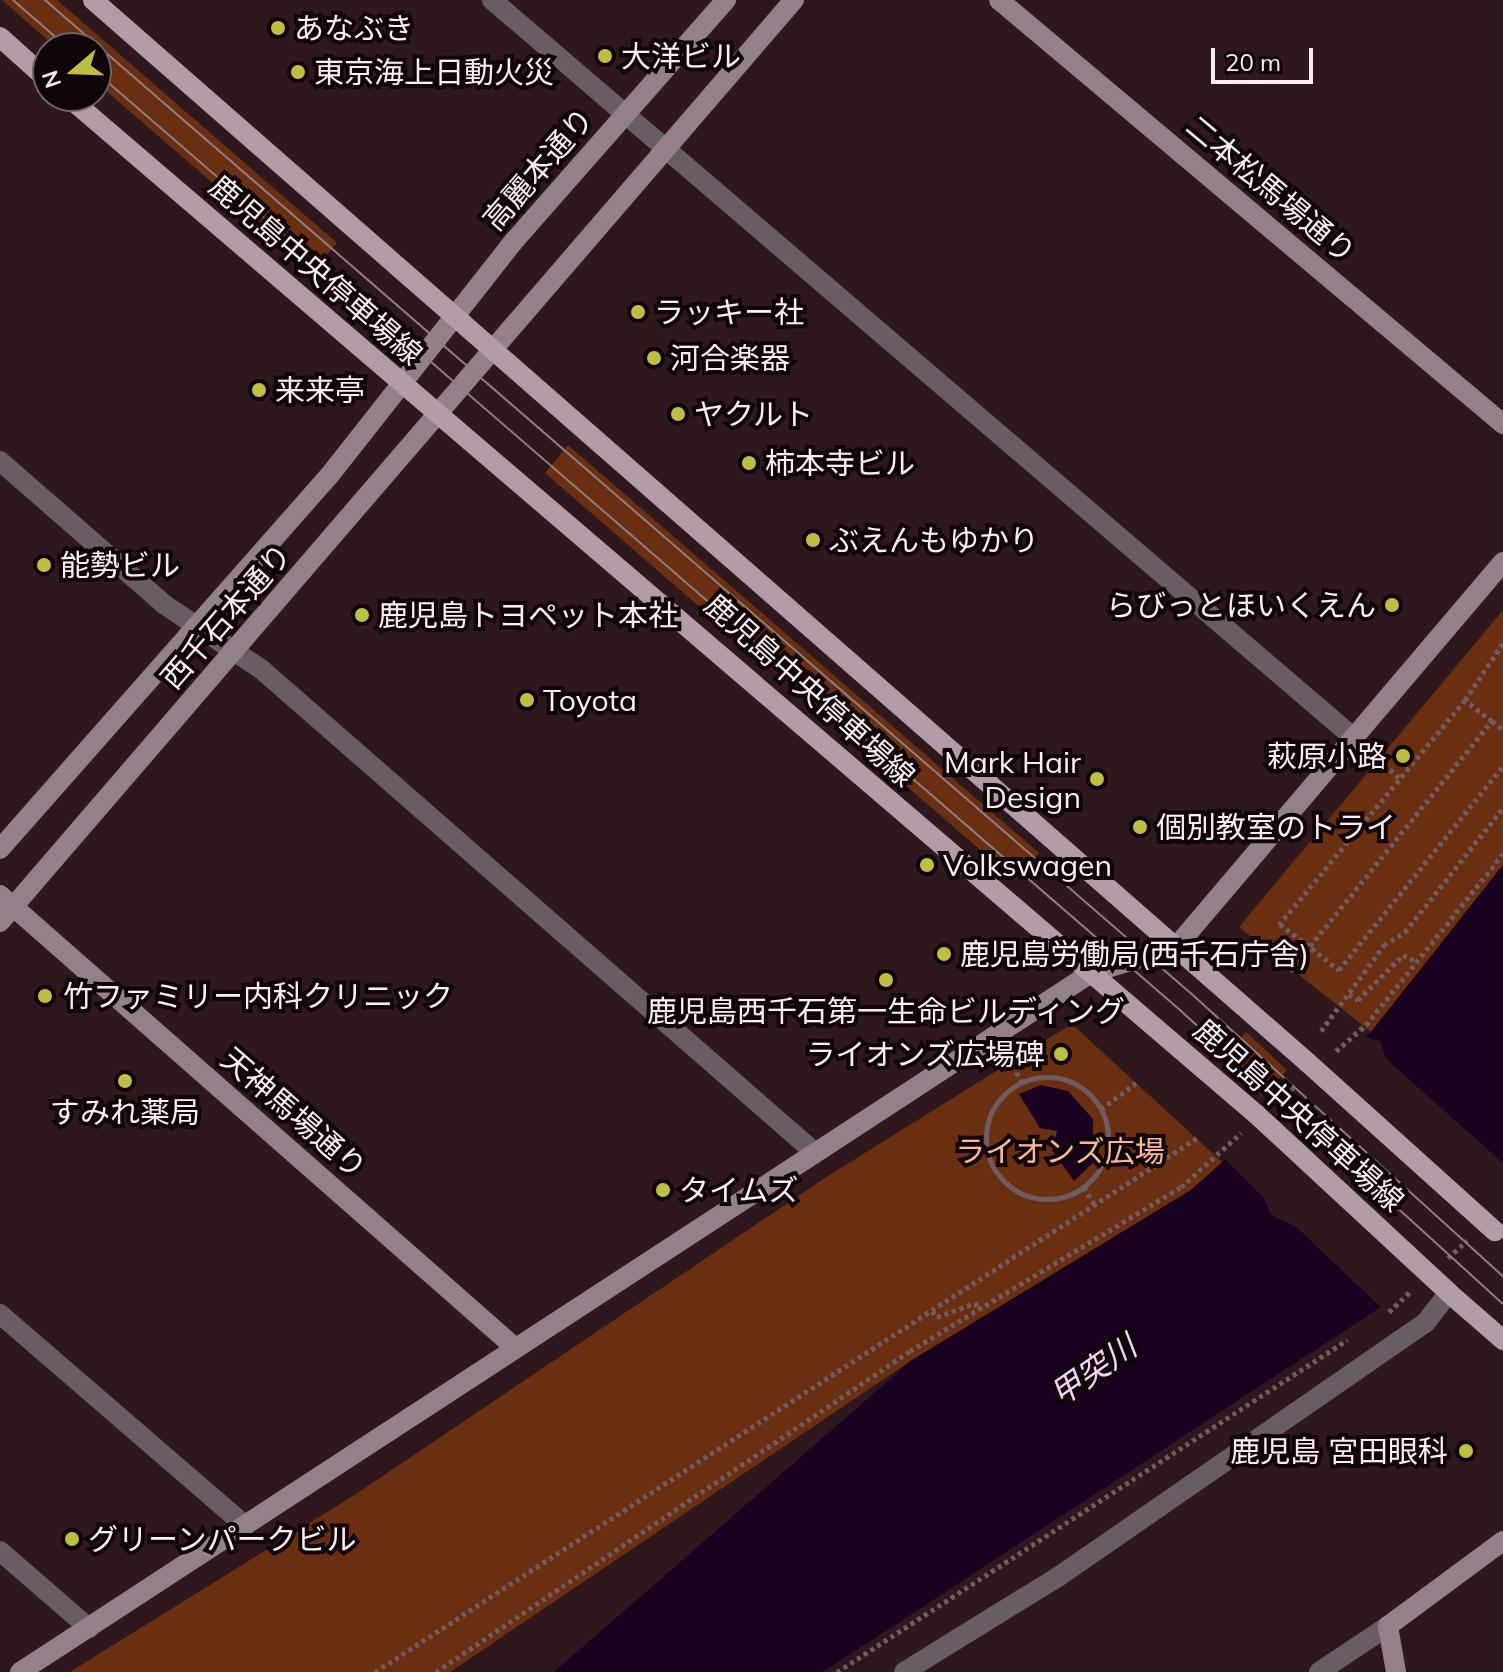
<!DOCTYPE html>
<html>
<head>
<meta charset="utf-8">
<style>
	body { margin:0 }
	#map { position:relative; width:1503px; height:1672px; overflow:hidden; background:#2e181e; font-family:Mulish,"Noto Sans JP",sans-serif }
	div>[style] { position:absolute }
	.green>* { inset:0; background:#6a2f11 }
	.water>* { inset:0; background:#1a0221 }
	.pier>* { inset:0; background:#2e181e }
	.path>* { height:5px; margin-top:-2.5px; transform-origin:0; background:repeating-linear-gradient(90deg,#705b61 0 4px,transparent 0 8px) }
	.path>.ring { margin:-2.5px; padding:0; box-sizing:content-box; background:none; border:5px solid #705b61; border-radius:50% }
	.street>* { height:20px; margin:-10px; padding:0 10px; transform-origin:10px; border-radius:10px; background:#685d64 }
	.secondary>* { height:20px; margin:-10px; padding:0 10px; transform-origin:10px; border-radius:10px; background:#92818b }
	.primary>* { height:20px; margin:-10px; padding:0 10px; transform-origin:10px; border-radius:10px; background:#b29ca9 }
	.tram>* { height:2px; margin:-1px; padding:0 1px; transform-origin:1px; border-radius:1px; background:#907d82 }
	.primary-bridge>* { height:20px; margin:-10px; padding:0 10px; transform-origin:10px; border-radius:10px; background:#b29ca9 }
	.dots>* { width:22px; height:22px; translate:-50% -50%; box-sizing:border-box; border:4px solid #100609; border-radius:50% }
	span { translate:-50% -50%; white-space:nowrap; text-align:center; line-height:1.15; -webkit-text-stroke:8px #100609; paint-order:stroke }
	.poi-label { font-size:30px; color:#feeef1 }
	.left { translate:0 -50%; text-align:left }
	.right { translate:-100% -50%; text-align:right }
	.street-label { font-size:30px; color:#feeef1 }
	.park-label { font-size:30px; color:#fcb899 }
	.water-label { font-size:32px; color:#f3d5fb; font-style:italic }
	.north { position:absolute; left:32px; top:32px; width:80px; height:80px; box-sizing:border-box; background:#100609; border:2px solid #6f6366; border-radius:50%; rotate:251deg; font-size:22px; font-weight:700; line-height:32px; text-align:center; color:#feeef1 }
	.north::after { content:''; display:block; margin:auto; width:28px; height:36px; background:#bdbf43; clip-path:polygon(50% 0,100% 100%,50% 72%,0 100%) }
	.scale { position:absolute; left:1211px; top:48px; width:102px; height:36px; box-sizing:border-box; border:4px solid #feeef1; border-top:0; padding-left:10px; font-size:24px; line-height:28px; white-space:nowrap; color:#feeef1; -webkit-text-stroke:6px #100609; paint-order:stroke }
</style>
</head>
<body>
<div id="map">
	<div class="green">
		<div style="clip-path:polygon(2px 0,57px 0,337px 243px,313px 270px,96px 82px,96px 48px,57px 48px)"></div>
		<div style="clip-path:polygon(568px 445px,1039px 853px,1015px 880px,545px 473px)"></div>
		<div style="clip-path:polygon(1503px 610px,1503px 865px,1371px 1032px,1239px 927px)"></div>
		<div style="clip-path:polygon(1067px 1027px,1075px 1027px,1222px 1162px,1191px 1190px,912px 1360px,450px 1672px,70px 1672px,356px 1494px,828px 1176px)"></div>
		<div style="clip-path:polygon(1246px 1032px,1287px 1070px,1262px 1096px,1222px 1058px)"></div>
	</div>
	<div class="water">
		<div style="clip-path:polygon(1503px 865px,1503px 1197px,1390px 1301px,823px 1672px,554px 1672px,912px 1360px,1191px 1190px,1371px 1032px)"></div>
		<div style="clip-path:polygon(1041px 1085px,1068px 1091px,1093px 1119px,1093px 1163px,1074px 1181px,1052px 1150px,1057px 1131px,1040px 1128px,1019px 1094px)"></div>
	</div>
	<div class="pier">
		<div style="clip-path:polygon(1361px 1036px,1380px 1041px,1386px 1059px,1503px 1163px,1503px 1203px,1384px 1310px,1295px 1226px,1271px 1215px,1264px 1198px,1223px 1157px)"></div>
	</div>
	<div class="path">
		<div style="left:1465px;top:700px;width:291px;rotate:129.6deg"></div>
		<div style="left:1280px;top:924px;width:75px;rotate:37.9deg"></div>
		<div style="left:1339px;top:970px;width:262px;rotate:-51.2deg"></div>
		<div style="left:1492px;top:721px;width:34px;rotate:-142deg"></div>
		<div style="left:1465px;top:700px;width:69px;rotate:-56.3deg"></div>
		<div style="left:1378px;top:759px;width:29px;rotate:41deg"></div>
		<div style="left:1290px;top:971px;width:321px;rotate:-51.1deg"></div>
		<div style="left:1492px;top:721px;width:14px;rotate:39deg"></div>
		<div style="left:1349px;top:994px;width:11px;rotate:34deg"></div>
		<div style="left:1358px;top:1000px;width:64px;rotate:-45deg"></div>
		<div style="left:1403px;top:955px;width:14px;rotate:25deg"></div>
		<div style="left:1321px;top:1031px;width:107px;rotate:-53.8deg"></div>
		<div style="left:1384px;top:945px;width:25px;rotate:-32deg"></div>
		<div style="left:1405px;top:932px;width:158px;rotate:-51.7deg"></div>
		<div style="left:1336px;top:1051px;width:40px;rotate:-41deg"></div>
		<div style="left:1366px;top:1025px;width:219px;rotate:-51.3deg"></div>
		<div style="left:1009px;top:1058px;width:27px;rotate:62deg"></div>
		<div class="ring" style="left:986px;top:1077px;width:117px;height:117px"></div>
		<div style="left:1279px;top:1101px;width:22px;rotate:-43deg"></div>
		<div style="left:1101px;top:1109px;width:44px;rotate:-36.6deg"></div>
		<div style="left:1084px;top:1187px;width:23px;rotate:59deg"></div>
		<div style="left:1448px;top:1258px;width:26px;rotate:-43deg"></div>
		<div style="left:932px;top:1311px;width:8px;rotate:50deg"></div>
		<div style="left:937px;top:1317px;width:40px;rotate:-20.2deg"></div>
		<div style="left:975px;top:1303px;width:7px;rotate:56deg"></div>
		<div style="left:1389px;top:1312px;width:30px;rotate:-44deg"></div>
		<div style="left:375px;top:1672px;width:980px;rotate:-33.01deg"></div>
		<div style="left:436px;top:1672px;width:572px;rotate:-34.11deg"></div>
		<div style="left:910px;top:1351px;width:317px;rotate:-31.2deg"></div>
		<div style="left:1181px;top:1187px;width:81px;rotate:-42deg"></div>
		<div style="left:837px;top:1672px;width:609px;rotate:-33.06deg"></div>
	</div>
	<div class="street">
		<div style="left:492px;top:0;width:1135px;rotate:40.57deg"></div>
		<div style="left:0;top:461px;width:219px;rotate:41.1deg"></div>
		<div style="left:165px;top:605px;width:115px;rotate:33.7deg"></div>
		<div style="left:261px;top:669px;width:733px;rotate:41.13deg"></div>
		<div style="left:0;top:1314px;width:320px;rotate:40.8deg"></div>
		<div style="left:0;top:1551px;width:118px;rotate:40.9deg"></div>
		<div style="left:904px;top:1672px;width:181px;rotate:-31.7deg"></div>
		<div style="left:1058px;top:1577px;width:448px;rotate:-34.7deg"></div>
		<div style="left:1426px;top:1322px;width:37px;rotate:-52deg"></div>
		<div style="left:1319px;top:1672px;width:83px;rotate:-33.7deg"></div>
	</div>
	<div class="secondary">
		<div style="left:999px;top:0;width:659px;rotate:40.07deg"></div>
		<div style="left:0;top:849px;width:497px;rotate:-48.6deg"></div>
		<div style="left:329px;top:476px;width:300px;rotate:-51.8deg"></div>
		<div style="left:515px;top:240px;width:320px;rotate:-48.7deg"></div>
		<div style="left:0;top:895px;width:682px;rotate:41.31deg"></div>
		<div style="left:0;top:922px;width:1217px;rotate:-49.27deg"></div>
		<div style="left:20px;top:1672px;width:1279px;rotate:-33.13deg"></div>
		<div style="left:1091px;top:973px;width:89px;rotate:-17deg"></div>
		<div style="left:1176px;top:947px;width:505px;rotate:-49.66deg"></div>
		<div style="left:1396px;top:1672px;width:47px;rotate:-99.9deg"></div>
		<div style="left:1388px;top:1626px;width:143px;rotate:-36.5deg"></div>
	</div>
	<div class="primary">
		<div style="left:93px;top:0;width:1613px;rotate:41.18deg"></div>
		<div style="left:0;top:37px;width:64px;rotate:41.9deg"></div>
		<div style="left:67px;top:96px;width:1565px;rotate:40.57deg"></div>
		<div style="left:1449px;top:1293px;width:72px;rotate:41deg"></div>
	</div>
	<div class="tram">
		<div style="left:13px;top:0;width:73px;rotate:41.1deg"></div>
		<div style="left:45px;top:0;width:1522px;rotate:40.92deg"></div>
		<div style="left:1195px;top:997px;width:416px;rotate:42.2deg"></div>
		<div style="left:96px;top:72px;width:1435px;rotate:40.87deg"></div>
		<div style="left:1181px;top:1011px;width:435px;rotate:42.3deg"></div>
	</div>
	<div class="primary-bridge">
		<div style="left:1307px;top:1062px;width:253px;rotate:42deg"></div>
		<div style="left:1256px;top:1114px;width:263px;rotate:42.8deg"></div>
	</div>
	<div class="dots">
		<div style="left:278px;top:28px;background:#bdbf43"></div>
		<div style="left:605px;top:56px;background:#bdbf43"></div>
		<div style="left:298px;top:72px;background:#bdbf43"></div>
		<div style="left:638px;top:312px;background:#bdbf43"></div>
		<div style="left:654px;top:358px;background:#bdbf43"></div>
		<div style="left:259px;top:390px;background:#bdbf43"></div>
		<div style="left:678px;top:414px;background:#bdbf43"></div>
		<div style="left:749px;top:463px;background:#bdbf43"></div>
		<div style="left:813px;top:540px;background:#bdbf43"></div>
		<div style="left:44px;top:565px;background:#bdbf43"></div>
		<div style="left:1392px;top:605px;background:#bdbf43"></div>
		<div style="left:362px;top:615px;background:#bdbf43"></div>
		<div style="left:527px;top:700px;background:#bdbf43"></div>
		<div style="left:1403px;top:756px;background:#bdbf43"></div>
		<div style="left:1097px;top:779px;background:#bdbf43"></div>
		<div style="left:1140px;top:827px;background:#bdbf43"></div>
		<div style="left:927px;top:865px;background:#bdbf43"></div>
		<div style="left:944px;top:954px;background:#bdbf43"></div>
		<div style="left:886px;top:980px;background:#bdbf43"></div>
		<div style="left:45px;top:996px;background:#bdbf43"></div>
		<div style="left:1061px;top:1054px;background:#bdbf43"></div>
		<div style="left:125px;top:1081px;background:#bdbf43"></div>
		<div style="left:663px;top:1190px;background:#bdbf43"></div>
		<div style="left:1466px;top:1451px;background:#bdbf43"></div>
		<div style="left:72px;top:1539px;background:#bdbf43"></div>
	</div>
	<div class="poi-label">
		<span class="left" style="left:294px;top:28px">あなぶき</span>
		<span class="left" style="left:621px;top:56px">大洋ビル</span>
		<span class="left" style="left:314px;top:72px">東京海上日動火災</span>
		<span class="left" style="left:654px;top:312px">ラッキー社</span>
		<span class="left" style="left:670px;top:358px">河合楽器</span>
		<span class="left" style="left:275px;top:390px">来来亭</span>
		<span class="left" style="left:694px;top:414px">ヤクルト</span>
		<span class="left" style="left:765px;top:463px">柿本寺ビル</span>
		<span class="left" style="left:829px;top:540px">ぶえんもゆかり</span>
		<span class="left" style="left:60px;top:565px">能勢ビル</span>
		<span class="right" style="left:1376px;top:605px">らびっとほいくえん</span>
		<span class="left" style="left:378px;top:615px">鹿児島トヨペット本社</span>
		<span class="left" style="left:543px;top:700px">Toyota</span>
		<span class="right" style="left:1387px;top:756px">萩原小路</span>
		<span class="right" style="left:1081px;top:779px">Mark Hair<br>Design</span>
		<span class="left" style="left:1156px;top:827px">個別教室のトライ</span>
		<span class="left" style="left:943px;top:865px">Volkswagen</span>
		<span class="left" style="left:960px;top:954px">鹿児島労働局(西千石庁舎)</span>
		<span class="left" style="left:63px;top:996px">竹ファミリー内科クリニック</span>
		<span style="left:886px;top:1011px">鹿児島西千石第一生命ビルディング</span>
		<span class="right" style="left:1045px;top:1054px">ライオンズ広場碑</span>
		<span style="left:125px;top:1112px">すみれ薬局</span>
		<span class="left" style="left:679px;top:1190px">タイムズ</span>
		<span class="right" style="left:1448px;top:1451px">鹿児島 宮田眼科</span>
		<span class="left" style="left:88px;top:1539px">グリーンパークビル</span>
	</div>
	<div class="street-label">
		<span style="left:538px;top:169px;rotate:-49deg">高麗本通り</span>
		<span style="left:1271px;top:189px;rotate:40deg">二本松馬場通り</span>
		<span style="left:316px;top:270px;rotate:41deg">鹿児島中央停車場線</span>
		<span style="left:226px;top:616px;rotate:-49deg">西千石本通り</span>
		<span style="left:810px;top:690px;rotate:42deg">鹿児島中央停車場線</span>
		<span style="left:294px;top:1113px;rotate:41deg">天神馬場通り</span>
		<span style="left:1299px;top:1115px;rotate:42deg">鹿児島中央停車場線</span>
	</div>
	<div class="park-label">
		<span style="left:1060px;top:1151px">ライオンズ広場</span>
	</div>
	<div class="water-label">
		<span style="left:1093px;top:1370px;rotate:-35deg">甲突川</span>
	</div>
	<div class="north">N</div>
	<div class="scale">20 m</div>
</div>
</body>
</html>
